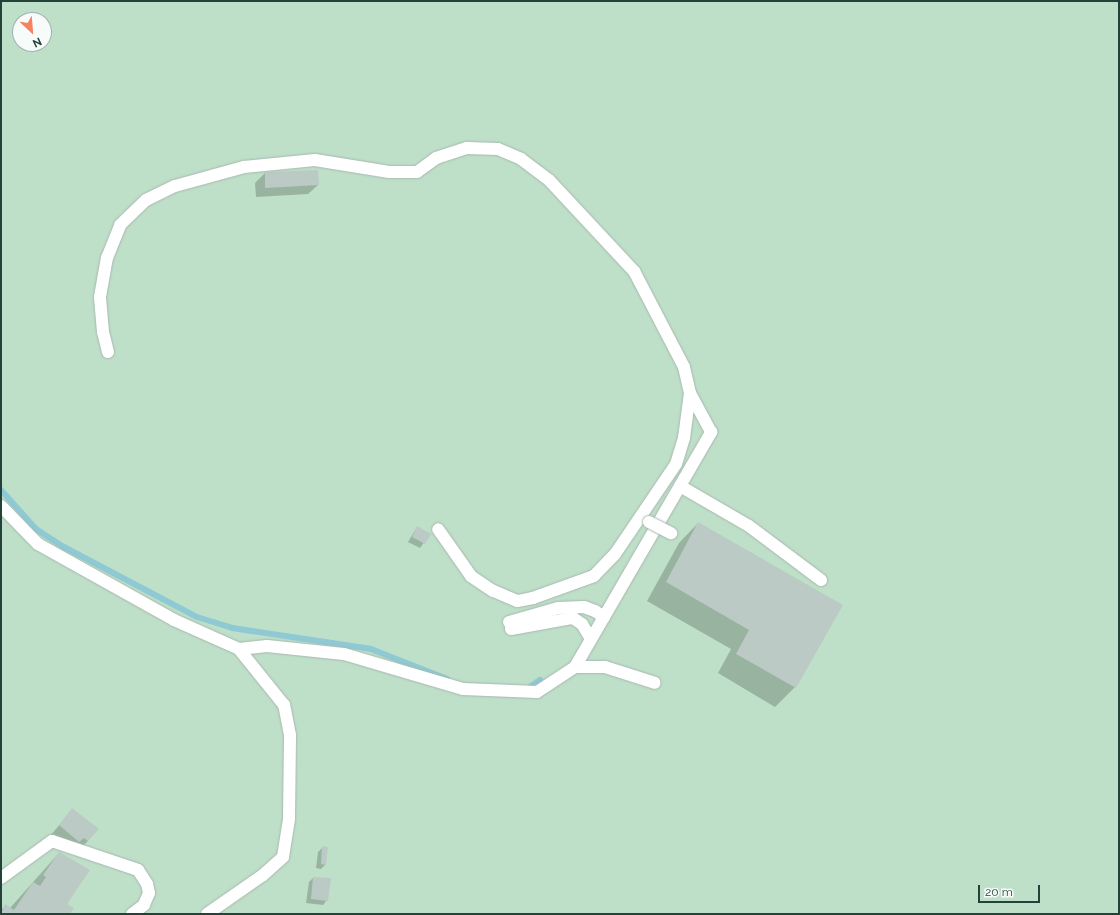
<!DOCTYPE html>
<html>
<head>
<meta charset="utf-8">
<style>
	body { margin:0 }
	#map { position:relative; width:1120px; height:915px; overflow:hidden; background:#e6efeb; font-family:Raleway,sans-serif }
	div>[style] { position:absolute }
	.green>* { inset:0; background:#bfe0c8 }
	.shadow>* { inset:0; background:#0003 }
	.stream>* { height:6px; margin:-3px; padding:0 3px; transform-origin:3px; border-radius:3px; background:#8ec9d4 }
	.building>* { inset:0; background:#bbcac4 }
	.roads { filter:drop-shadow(0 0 1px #a8b8b2) drop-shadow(0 0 1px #a8b8b2) }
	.minor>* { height:12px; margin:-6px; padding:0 6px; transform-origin:6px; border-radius:6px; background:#fff }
	.bridges { filter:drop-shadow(0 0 1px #a8b8b2) drop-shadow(0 0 1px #a8b8b2) }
	.minor-bridge>* { height:12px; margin:-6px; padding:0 6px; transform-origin:6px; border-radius:6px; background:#fff }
	span { translate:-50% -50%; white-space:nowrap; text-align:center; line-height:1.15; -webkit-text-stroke:3px #f7fbf9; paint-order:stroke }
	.frame { position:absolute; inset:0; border:2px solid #24423a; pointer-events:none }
	.north { position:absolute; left:12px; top:12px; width:40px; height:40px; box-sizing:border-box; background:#f7fbf9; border:1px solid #a3b1ad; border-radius:50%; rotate:154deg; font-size:11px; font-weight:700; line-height:16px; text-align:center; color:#24423a }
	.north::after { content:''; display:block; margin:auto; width:14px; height:18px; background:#f4845f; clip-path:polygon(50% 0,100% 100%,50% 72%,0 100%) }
	.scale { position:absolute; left:978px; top:885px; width:62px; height:18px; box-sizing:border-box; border:2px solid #24423a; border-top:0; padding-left:5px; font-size:12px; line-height:14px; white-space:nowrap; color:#24423a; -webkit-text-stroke:3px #f7fbf9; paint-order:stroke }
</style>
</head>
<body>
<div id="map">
	<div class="green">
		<div style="clip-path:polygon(evenodd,1px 1px,1119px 1px,1119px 914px,1px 914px,1px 1px,20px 20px,44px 20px,44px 44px,20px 44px,20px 20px)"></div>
	</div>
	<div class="shadow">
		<div style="clip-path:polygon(265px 173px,318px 185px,308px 194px,256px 197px,255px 183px)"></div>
		<div style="clip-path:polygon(698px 523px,842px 606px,795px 687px,775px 707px,718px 673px,731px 649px,647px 601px,679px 543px)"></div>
		<div style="clip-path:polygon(417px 527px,430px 534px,420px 548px,408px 542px)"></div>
		<div style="clip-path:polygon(73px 809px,88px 841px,78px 851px,50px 836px)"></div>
		<div style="clip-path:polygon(323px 847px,326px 864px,321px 869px,316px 868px,318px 852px)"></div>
		<div style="clip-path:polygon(59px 853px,69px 914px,1px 914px,1px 910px,6px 905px,10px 908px)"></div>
		<div style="clip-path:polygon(313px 878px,327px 900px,323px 905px,306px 903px,309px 882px)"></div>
	</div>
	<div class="stream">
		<div style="left:1px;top:490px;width:52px;rotate:48.1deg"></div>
		<div style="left:36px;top:529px;width:33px;rotate:33deg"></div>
		<div style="left:64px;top:547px;width:150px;rotate:27.8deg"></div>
		<div style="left:197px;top:617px;width:37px;rotate:17deg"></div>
		<div style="left:232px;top:628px;width:141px;rotate:8.6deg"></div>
		<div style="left:371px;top:649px;width:82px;rotate:21.5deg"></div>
		<div style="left:527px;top:689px;width:16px;rotate:-35deg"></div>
	</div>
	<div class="building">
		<div style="clip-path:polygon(318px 170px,319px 185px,265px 188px,265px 172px)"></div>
		<div style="clip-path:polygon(698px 522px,843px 605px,796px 688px,736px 654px,749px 630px,666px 582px)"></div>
		<div style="clip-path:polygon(417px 526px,431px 534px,425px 544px,412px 537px)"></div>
		<div style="clip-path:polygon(72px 808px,99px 829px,88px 841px,84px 838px,79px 842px,59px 825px)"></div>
		<div style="clip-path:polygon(322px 846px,328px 847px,326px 865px,321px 864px)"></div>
		<div style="clip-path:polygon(59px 852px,90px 870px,67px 904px,74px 908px,70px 914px,1px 914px,5px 904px,14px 910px,33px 882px,40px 886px,46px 877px,43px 875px)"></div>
		<div style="clip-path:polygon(313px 877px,331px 878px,328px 901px,311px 899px)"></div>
	</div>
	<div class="roads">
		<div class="minor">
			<div style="left:108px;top:352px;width:21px;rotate:-104deg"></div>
			<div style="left:103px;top:332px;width:35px;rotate:-95deg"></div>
			<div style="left:100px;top:297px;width:40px;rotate:-80deg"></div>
			<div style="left:107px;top:258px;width:35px;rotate:-68deg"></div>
			<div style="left:120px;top:225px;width:36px;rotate:-44deg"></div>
			<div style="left:146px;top:200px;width:32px;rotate:-26deg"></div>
			<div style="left:175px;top:186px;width:72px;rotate:-15.4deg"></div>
			<div style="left:244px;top:167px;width:71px;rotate:-5.6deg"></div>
			<div style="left:315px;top:160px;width:75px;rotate:9.2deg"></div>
			<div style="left:389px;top:172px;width:28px"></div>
			<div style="left:417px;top:172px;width:24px;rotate:-36deg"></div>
			<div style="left:436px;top:158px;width:33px;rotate:-18deg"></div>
			<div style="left:467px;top:148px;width:31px;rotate:2deg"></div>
			<div style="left:498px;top:149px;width:25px;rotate:23deg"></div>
			<div style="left:521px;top:159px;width:35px;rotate:37deg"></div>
			<div style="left:549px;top:180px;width:125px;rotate:47deg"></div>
			<div style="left:634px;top:271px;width:108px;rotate:62.5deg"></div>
			<div style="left:684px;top:367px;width:27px;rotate:77deg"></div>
			<div style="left:690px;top:393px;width:45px;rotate:97.6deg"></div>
			<div style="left:684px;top:438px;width:27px;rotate:107deg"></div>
			<div style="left:676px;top:464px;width:109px;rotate:124.1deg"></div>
			<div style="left:615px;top:554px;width:30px;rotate:134deg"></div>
			<div style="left:594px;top:576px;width:65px;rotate:160.2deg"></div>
			<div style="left:533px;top:598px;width:16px;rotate:169deg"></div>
			<div style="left:517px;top:601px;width:26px;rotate:-157deg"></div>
			<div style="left:493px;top:591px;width:27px;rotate:-146deg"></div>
			<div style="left:471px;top:576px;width:57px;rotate:-125.1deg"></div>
			<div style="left:680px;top:486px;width:80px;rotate:30.1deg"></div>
			<div style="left:749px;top:526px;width:90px;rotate:36.9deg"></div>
			<div style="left:1px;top:506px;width:53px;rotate:45.8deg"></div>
			<div style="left:38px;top:544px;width:156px;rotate:29.2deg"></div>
			<div style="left:174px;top:620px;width:71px;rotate:24deg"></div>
			<div style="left:239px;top:649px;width:28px;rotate:-6deg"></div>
			<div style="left:267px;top:646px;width:77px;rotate:5.9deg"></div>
			<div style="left:344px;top:654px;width:124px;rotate:16.4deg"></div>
			<div style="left:463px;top:689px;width:74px;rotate:2.3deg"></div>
			<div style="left:537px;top:692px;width:45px;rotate:-33.3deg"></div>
			<div style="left:575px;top:667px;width:272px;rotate:-59.9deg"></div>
			<div style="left:711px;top:432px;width:44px;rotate:-118.3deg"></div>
			<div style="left:509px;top:622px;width:51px;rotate:-15.9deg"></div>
			<div style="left:558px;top:608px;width:26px;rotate:-2deg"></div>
			<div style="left:584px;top:607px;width:12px;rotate:20deg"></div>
			<div style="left:595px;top:611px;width:11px;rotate:34deg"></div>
			<div style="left:511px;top:629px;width:63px;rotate:-10.1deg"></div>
			<div style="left:573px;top:618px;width:11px;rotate:34deg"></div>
			<div style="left:582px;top:624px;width:17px;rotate:59deg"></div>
			<div style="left:575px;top:667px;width:30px"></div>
			<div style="left:605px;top:667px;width:52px;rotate:17.7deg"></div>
			<div style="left:1px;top:878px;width:63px;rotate:-36deg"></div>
			<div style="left:52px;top:841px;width:91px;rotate:18.6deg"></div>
			<div style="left:138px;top:870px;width:17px;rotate:57deg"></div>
			<div style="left:147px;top:884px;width:9px;rotate:77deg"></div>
			<div style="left:149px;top:893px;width:13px;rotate:113deg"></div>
			<div style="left:144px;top:905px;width:15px;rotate:143deg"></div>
			<div style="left:207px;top:914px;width:68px;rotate:-34.9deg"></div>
			<div style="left:263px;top:875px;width:27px;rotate:-42deg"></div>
			<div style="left:283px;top:857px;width:38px;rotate:-81deg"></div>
			<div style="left:289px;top:819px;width:84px;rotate:-89.3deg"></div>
			<div style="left:290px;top:735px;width:31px;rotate:-101deg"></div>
			<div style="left:284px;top:705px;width:72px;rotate:-128.8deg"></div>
		</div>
	</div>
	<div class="bridges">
		<div class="minor-bridge">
			<div style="left:649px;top:522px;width:25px;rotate:27deg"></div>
		</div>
	</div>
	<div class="frame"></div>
	<div class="north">N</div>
	<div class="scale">20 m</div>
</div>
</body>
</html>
